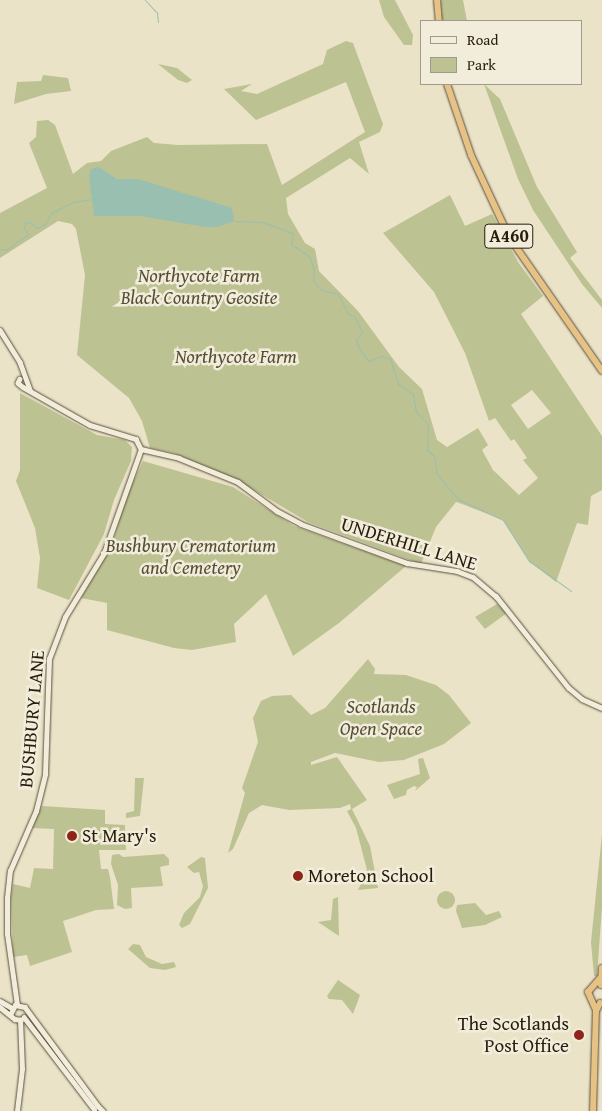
<!DOCTYPE html>
<html>
<head>
<meta charset="utf-8">
<style>
	body { margin:0 }
	#map { position:relative; width:602px; height:1111px; overflow:hidden; background:#ebe3c8; font-family:"Gentium Book Plus",serif }
	div>[style] { position:absolute }
	.green>* { inset:0; background:#bdc292 }
	.round { border-radius:50% }
	.water>* { inset:0; background:#99bfb0 }
	.stream>* { height:1px; margin:-0.5px; padding:0 0.5px; transform-origin:0.5px; border-radius:0.5px; background:#99bfb0 }
	.roads { filter:drop-shadow(0 0 1px #594e3c) drop-shadow(0 0 1px #594e3c) }
	.minor>* { height:4.5px; margin:-2.25px; padding:0 2.25px; transform-origin:2.25px; border-radius:2.25px; background:#f2eddb }
	.highway>* { height:6px; margin:-3px; padding:0 3px; transform-origin:3px; border-radius:3px; background:#e6c284 }
	.dots>* { width:14px; height:14px; translate:-50% -50%; box-sizing:border-box; border:2px solid #f2eddb; border-radius:50% }
	span { translate:-50% -50%; white-space:nowrap; text-align:center; line-height:1.15; -webkit-text-stroke:5px #f2eddb; paint-order:stroke }
	.shield-label span { padding:1px 4px; background:#f2eddb; border:1px solid; border-radius:4px; -webkit-text-stroke-width:0 }
	.shield-label { font-size:18px; color:#281c0d; font-weight:700 }
	.park-label { font-size:19px; color:#554e35; font-style:italic }
	.street-label { font-size:19px; color:#281c0d }
	.poi-label { font-size:19px; color:#281c0d }
	.left { translate:0 -50%; text-align:left }
	.right { translate:-100% -50%; text-align:right }
	.legend { position:absolute; left:420px; top:20px; width:162px; height:65px; box-sizing:border-box; background:#f2eddb; border:1px solid #a19989; margin:0; padding:6px 9px; list-style:none; font-size:15px; color:#281c0d }
	.legend li { display:flex; align-items:center; gap:10px; height:25px }
	.legend b { width:25px; border:1px solid #a19989 }
</style>
</head>
<body>
<div id="map">
	<div class="green">
		<div style="clip-path:polygon(379px 0,395px 0,413px 35px,412px 45px,404px 45px,384px 17px)"></div>
		<div style="clip-path:polygon(441px 0,463px 0,467px 21px,442px 21px)"></div>
		<div style="clip-path:polygon(evenodd,346px 41px,353px 43px,383px 124px,380px 132px,359px 142px,369px 174px,350px 158px,286px 198px,288px 214px,305px 243px,315px 249px,319px 271px,358px 311px,399px 367px,422px 389px,437px 440px,447px 447px,478px 428px,488px 445px,482px 450px,493px 470px,519px 495px,538px 478px,523px 460px,527px 458px,514px 439px,511px 441px,495px 418px,489px 421px,465px 353px,434px 292px,383px 233px,450px 195px,465px 226px,492px 214px,518px 262px,543px 296px,521px 314px,602px 436px,602px 490px,591px 496px,588px 525px,577px 523px,556px 582px,529px 561px,503px 520px,462px 504px,456px 502px,436px 527px,421px 564px,308px 522px,237px 480px,174px 453px,150px 448px,142px 421px,129px 398px,77px 355px,85px 275px,76px 229px,72px 224px,58px 221px,0 258px,0 213px,47px 188px,29px 143px,36px 137px,37px 121px,48px 120px,55px 125px,73px 174px,87px 163px,101px 161px,111px 151px,147px 137px,154px 143px,178px 145px,267px 144px,282px 185px,365px 132px,346px 82px,256px 120px,224px 89px,252px 84px,241px 91px,257px 94px,323px 64px,327px 50px,346px 41px,532px 390px,551px 413px,528px 429px,511px 405px,532px 390px)"></div>
		<div style="clip-path:polygon(158px 64px,177px 68px,192px 80px,187px 83px,178px 80px)"></div>
		<div style="clip-path:polygon(43px 75px,68px 78px,71px 91px,46px 94px,14px 104px,17px 82px,41px 81px)"></div>
		<div style="clip-path:polygon(484px 84px,500px 99px,537px 187px,577px 252px,570px 258px,602px 300px,602px 308px,582px 284px,533px 210px,518px 179px)"></div>
		<div style="clip-path:polygon(20px 393px,97px 435px,125px 440px,132px 447px,131px 461px,114px 500px,104px 534px,69px 600px,37px 588px,40px 558px,35px 528px,16px 481px,20px 470px)"></div>
		<div style="clip-path:polygon(143px 461px,233px 487px,294px 526px,406px 566px,339px 623px,293px 656px,266px 594px,234px 624px,236px 642px,192px 650px,174px 648px,107px 630px,107px 603px,81px 598px,112px 546px,125px 500px)"></div>
		<div style="clip-path:polygon(497px 604px,507px 613px,485px 629px,475px 617px)"></div>
		<div style="clip-path:polygon(368px 659px,375px 669px,374px 674px,406px 675px,436px 685px,449px 695px,471px 723px,444px 744px,404px 760px,379px 762px,335px 753px,311px 762px,311px 765px,337px 757px,367px 800px,352px 809px,370px 846px,378px 888px,358px 890px,367px 870px,356px 828px,347px 811px,351px 809px,350px 804px,340px 808px,289px 810px,262px 805px,249px 813px,233px 849px,228px 853px,245px 793px,242px 788px,258px 742px,253px 718px,261px 701px,272px 696px,291px 695px,311px 715px,325px 708px)"></div>
		<div style="clip-path:polygon(423px 758px,430px 778px,415px 791px,417px 787px,414px 786px,407px 790px,406px 795px,394px 799px,387px 785px,420px 774px,418px 759px)"></div>
		<div style="clip-path:polygon(135px 778px,144px 778px,140px 816px,126px 818px,126px 813px,134px 811px)"></div>
		<div style="clip-path:polygon(42px 806px,105px 810px,105px 824px,125px 825px,126px 850px,99px 850px,101px 869px,108px 869px,110px 877px,114px 909px,96px 910px,63px 921px,72px 952px,30px 966px,27px 955px,13px 957px,11px 898px,13px 884px,30px 888px,34px 868px,53px 869px,54px 829px,31px 828px)"></div>
		<div style="clip-path:polygon(602px 834px,602px 907px,597px 976px,594px 976px,591px 942px)"></div>
		<div style="clip-path:polygon(119px 854px,123px 857px,164px 854px,169px 859px,169px 865px,160px 867px,163px 886px,131px 888px,132px 908px,125px 909px,117px 905px,118px 885px,111px 864px,112px 855px)"></div>
		<div style="clip-path:polygon(201px 857px,205px 858px,208px 888px,190px 924px,182px 928px,179px 925px,184px 913px,200px 897px,203px 886px,199px 872px,194px 873px,187px 867px)"></div>
		<div class="round" style="left:437px;top:891px;width:18px;height:18px"></div>
		<div style="clip-path:polygon(338px 897px,339px 936px,318px 922px,331px 920px,333px 899px)"></div>
		<div style="clip-path:polygon(475px 903px,486px 915px,499px 911px,502px 917px,485px 925px,462px 928px,456px 911px,457px 905px)"></div>
		<div style="clip-path:polygon(133px 944px,140px 945px,146px 957px,162px 964px,174px 962px,176px 967px,165px 970px,150px 968px,128px 949px)"></div>
		<div style="clip-path:polygon(338px 980px,360px 995px,353px 1014px,342px 1000px,329px 999px,327px 996px)"></div>
	</div>
	<div class="water">
		<div style="clip-path:polygon(99px 167px,117px 179px,138px 179px,232px 208px,234px 221px,217px 227px,205px 227px,140px 216px,94px 216px,89px 176px,91px 169px)"></div>
	</div>
	<div class="stream">
		<div style="left:145px;top:0;width:18px;rotate:47deg"></div>
		<div style="left:157px;top:13px;width:9px;rotate:84deg"></div>
		<div style="left:234px;top:221px;width:28px;rotate:2deg"></div>
		<div style="left:262px;top:222px;width:33px;rotate:20deg"></div>
		<div style="left:293px;top:233px;width:11px;rotate:100deg"></div>
		<div style="left:291px;top:244px;width:23px;rotate:34deg"></div>
		<div style="left:310px;top:257px;width:15px;rotate:74deg"></div>
		<div style="left:314px;top:271px;width:10px;rotate:96deg"></div>
		<div style="left:313px;top:281px;width:12px;rotate:48deg"></div>
		<div style="left:321px;top:290px;width:17px;rotate:13deg"></div>
		<div style="left:338px;top:294px;width:22px;rotate:63deg"></div>
		<div style="left:348px;top:314px;width:6px;rotate:18deg"></div>
		<div style="left:354px;top:316px;width:18px;rotate:63deg"></div>
		<div style="left:362px;top:332px;width:10px;rotate:127deg"></div>
		<div style="left:356px;top:340px;width:11px;rotate:68deg"></div>
		<div style="left:360px;top:350px;width:14px;rotate:51deg"></div>
		<div style="left:369px;top:361px;width:13px;rotate:-23deg"></div>
		<div style="left:381px;top:356px;width:9px;rotate:18deg"></div>
		<div style="left:390px;top:359px;width:26px;rotate:72deg"></div>
		<div style="left:398px;top:384px;width:18px;rotate:34deg"></div>
		<div style="left:413px;top:394px;width:18px;rotate:81deg"></div>
		<div style="left:416px;top:412px;width:17px;rotate:45deg"></div>
		<div style="left:428px;top:424px;width:26px;rotate:92deg"></div>
		<div style="left:427px;top:450px;width:9px;rotate:41deg"></div>
		<div style="left:434px;top:456px;width:18px;rotate:81deg"></div>
		<div style="left:437px;top:474px;width:33px;rotate:50deg"></div>
		<div style="left:458px;top:499px;width:50px;rotate:25deg"></div>
		<div style="left:503px;top:520px;width:49px;rotate:57.6deg"></div>
		<div style="left:529px;top:561px;width:52px;rotate:35.5deg"></div>
		<div style="left:0;top:249px;width:6px;rotate:9deg"></div>
		<div style="left:6px;top:250px;width:27px;rotate:-36deg"></div>
		<div style="left:28px;top:234px;width:7px;rotate:-124deg"></div>
		<div style="left:24px;top:228px;width:5px;rotate:-79deg"></div>
		<div style="left:25px;top:223px;width:5px;rotate:-11deg"></div>
		<div style="left:30px;top:222px;width:9px;rotate:41deg"></div>
		<div style="left:37px;top:228px;width:9px;rotate:-27deg"></div>
		<div style="left:45px;top:224px;width:13px;rotate:-61deg"></div>
		<div style="left:51px;top:213px;width:25px;rotate:-27deg"></div>
		<div style="left:73px;top:202px;width:18px;rotate:-9deg"></div>
	</div>
	<div class="roads">
		<div class="minor">
			<div style="left:0;top:330px;width:38px;rotate:58deg"></div>
			<div style="left:20px;top:362px;width:30px;rotate:70deg"></div>
			<div style="left:20px;top:379px;width:4px;rotate:117deg"></div>
			<div style="left:18px;top:383px;width:6px;rotate:39deg"></div>
			<div style="left:23px;top:387px;width:77px;rotate:29.6deg"></div>
			<div style="left:90px;top:425px;width:48px;rotate:16.9deg"></div>
			<div style="left:136px;top:439px;width:11px;rotate:63deg"></div>
			<div style="left:141px;top:449px;width:39px;rotate:13deg"></div>
			<div style="left:179px;top:458px;width:64px;rotate:22.1deg"></div>
			<div style="left:238px;top:482px;width:49px;rotate:36.6deg"></div>
			<div style="left:277px;top:511px;width:27px;rotate:28deg"></div>
			<div style="left:301px;top:524px;width:113px;rotate:20.2deg"></div>
			<div style="left:407px;top:563px;width:51px;rotate:9.1deg"></div>
			<div style="left:457px;top:571px;width:17px;rotate:21deg"></div>
			<div style="left:473px;top:577px;width:30px;rotate:40deg"></div>
			<div style="left:496px;top:596px;width:117px;rotate:51.6deg"></div>
			<div style="left:569px;top:688px;width:17px;rotate:40deg"></div>
			<div style="left:582px;top:699px;width:22px;rotate:24deg"></div>
			<div style="left:0;top:1001px;width:14px;rotate:30deg"></div>
			<div style="left:17px;top:1005px;width:72px;rotate:-98deg"></div>
			<div style="left:7px;top:934px;width:36px;rotate:-90deg"></div>
			<div style="left:7px;top:898px;width:27px;rotate:-84deg"></div>
			<div style="left:10px;top:871px;width:65px;rotate:-66.6deg"></div>
			<div style="left:36px;top:811px;width:38px;rotate:-76deg"></div>
			<div style="left:45px;top:774px;width:115px;rotate:-88deg"></div>
			<div style="left:49px;top:659px;width:45px;rotate:-69.1deg"></div>
			<div style="left:65px;top:617px;width:75px;rotate:-58.6deg"></div>
			<div style="left:104px;top:553px;width:110px;rotate:-70.4deg"></div>
			<div style="left:0;top:1007px;width:19px;rotate:39deg"></div>
			<div style="left:15px;top:1019px;width:6px;rotate:9deg"></div>
			<div style="left:11px;top:1013px;width:9px;rotate:-63deg"></div>
			<div style="left:15px;top:1005px;width:10px;rotate:11deg"></div>
			<div style="left:25px;top:1007px;width:123px;rotate:53.6deg"></div>
			<div style="left:24px;top:1017px;width:116px;rotate:52.7deg"></div>
			<div style="left:98px;top:1106px;width:7px;rotate:45deg"></div>
			<div style="left:17px;top:1111px;width:42px;rotate:-83.2deg"></div>
			<div style="left:22px;top:1069px;width:49px;rotate:-92.3deg"></div>
		</div>
		<div class="highway">
			<div style="left:437px;top:0;width:21px;rotate:85deg"></div>
			<div style="left:447px;top:84px;width:75px;rotate:71.3deg"></div>
			<div style="left:471px;top:155px;width:90px;rotate:65.1deg"></div>
			<div style="left:509px;top:237px;width:163px;rotate:55.2deg"></div>
			<div style="left:601px;top:985px;width:17px;rotate:-87deg"></div>
			<div style="left:596px;top:1010px;width:20px;rotate:-114deg"></div>
			<div style="left:588px;top:992px;width:20px;rotate:-49deg"></div>
			<div style="left:593px;top:1111px;width:100px;rotate:-88.3deg"></div>
			<div style="left:596px;top:1011px;width:9px;rotate:-63deg"></div>
		</div>
	</div>
	<div class="dots">
		<div style="left:72px;top:836px;background:#8f2418"></div>
		<div style="left:298px;top:876px;background:#8f2418"></div>
		<div style="left:579px;top:1035px;background:#8f2418"></div>
	</div>
	<div class="shield-label">
		<span style="left:509px;top:236px">A460</span>
	</div>
	<div class="park-label">
		<span style="left:199px;top:287px">Northycote Farm<br>Black Country Geosite</span>
		<span style="left:236px;top:357px">Northycote Farm</span>
		<span style="left:191px;top:557px">Bushbury Crematorium<br>and Cemetery</span>
		<span style="left:381px;top:718px">Scotlands<br>Open Space</span>
	</div>
	<div class="street-label">
		<span style="left:409px;top:544px;rotate:17deg">UNDERHILL LANE</span>
		<span style="left:32px;top:719px;rotate:-85deg">BUSHBURY LANE</span>
	</div>
	<div class="poi-label">
		<span class="left" style="left:82px;top:836px">St Mary's</span>
		<span class="left" style="left:308px;top:876px">Moreton School</span>
		<span class="right" style="left:569px;top:1035px">The Scotlands<br>Post Office</span>
	</div>
	<ul class="legend">
	<li><b style="height:6px;background:#f2eddb"></b>Road</li>
	<li><b style="height:14px;background:#bdc292"></b>Park</li>
	</ul>
</div>
</body>
</html>
